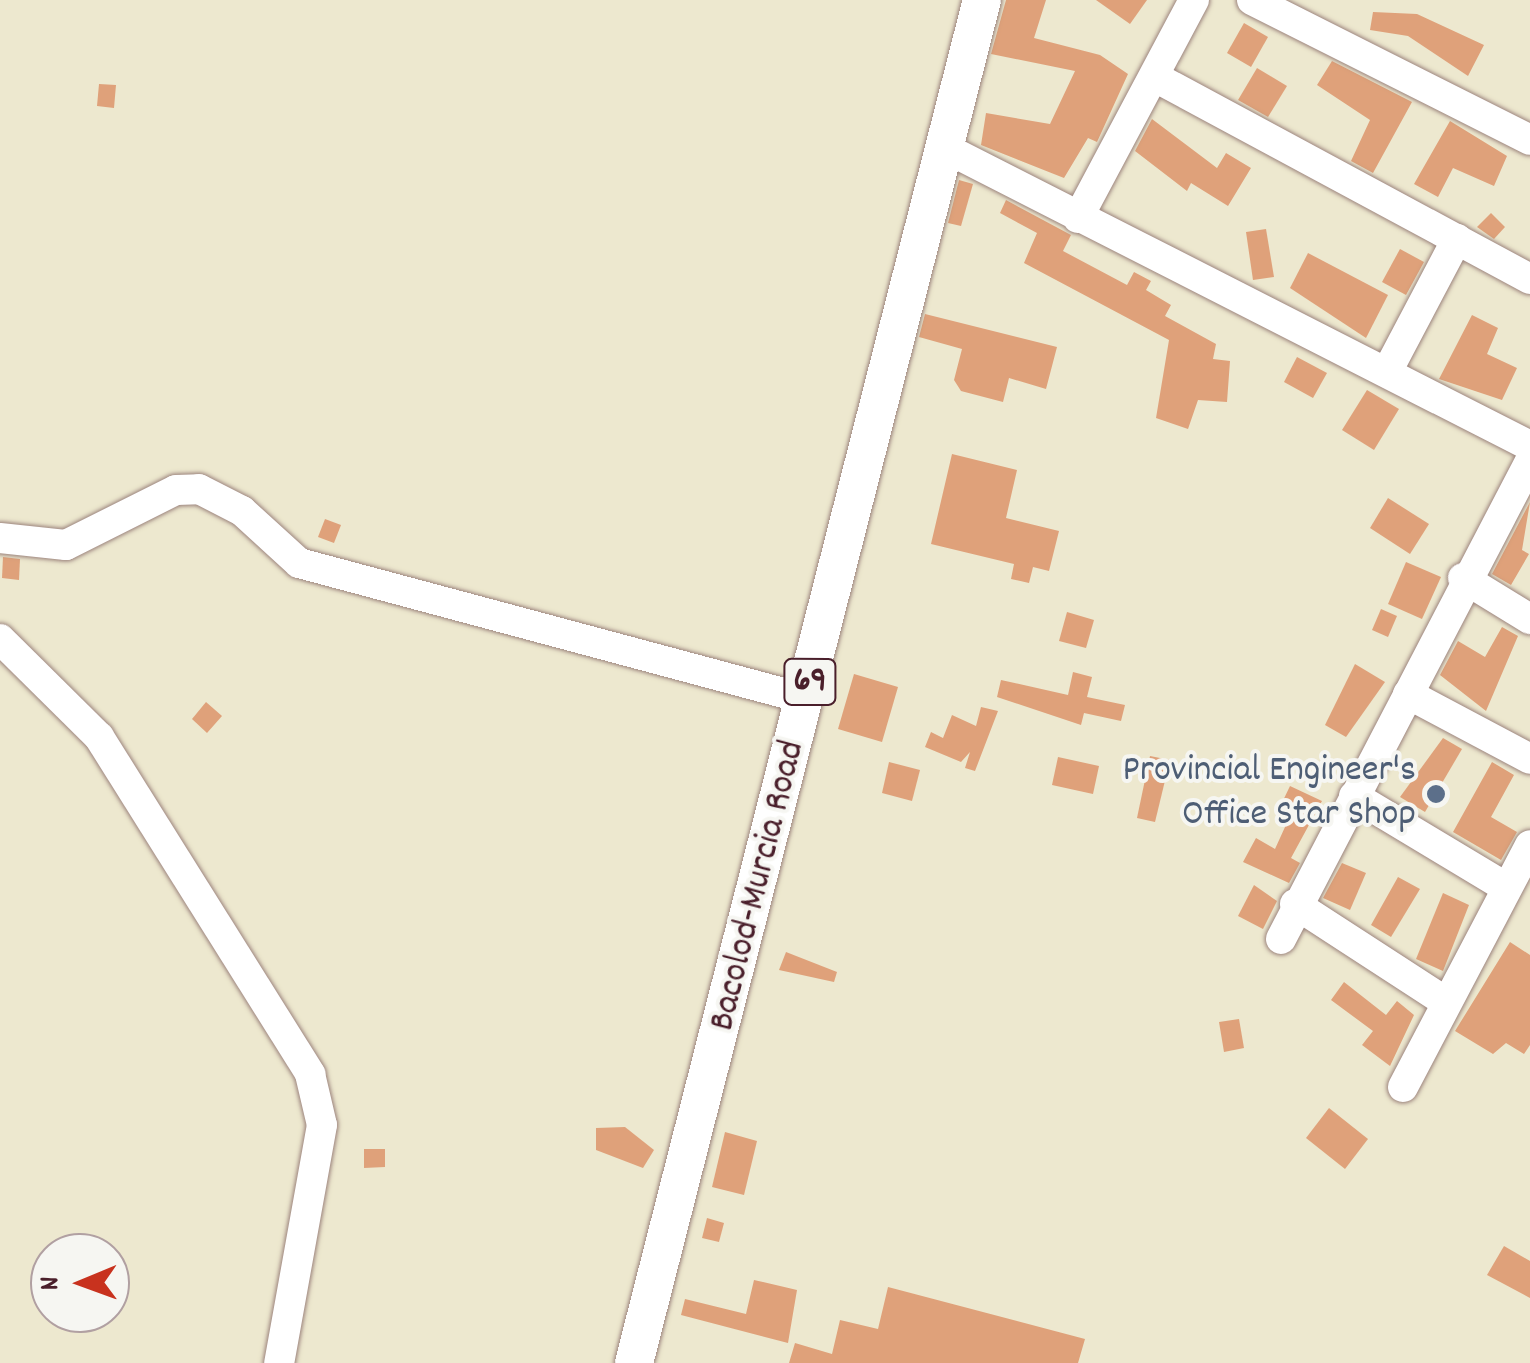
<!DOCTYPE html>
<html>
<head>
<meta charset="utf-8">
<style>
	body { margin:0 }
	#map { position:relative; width:1530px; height:1363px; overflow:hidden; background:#ede8cf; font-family:Dekko,sans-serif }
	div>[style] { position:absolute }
	.building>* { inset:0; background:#dfa17a }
	.roads { filter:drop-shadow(0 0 2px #9c847d) drop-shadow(0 0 2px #9c847d) }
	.minor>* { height:30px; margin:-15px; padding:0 15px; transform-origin:15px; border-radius:15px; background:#fff }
	.major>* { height:38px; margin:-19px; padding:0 19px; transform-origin:19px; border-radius:19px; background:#fff }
	.dots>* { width:28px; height:28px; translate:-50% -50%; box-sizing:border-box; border:5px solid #f6f6f2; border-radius:50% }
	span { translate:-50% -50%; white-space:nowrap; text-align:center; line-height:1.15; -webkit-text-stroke:8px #f6f6f2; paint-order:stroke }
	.shield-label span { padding:2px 8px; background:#f6f6f2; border:2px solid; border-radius:8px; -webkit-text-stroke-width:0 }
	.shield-label { font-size:35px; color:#4a1f2b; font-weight:700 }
	.service-label { font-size:38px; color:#4e5e75 }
	.right { translate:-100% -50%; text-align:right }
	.street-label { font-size:38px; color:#4a1f2b }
	.north { position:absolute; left:30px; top:1233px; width:100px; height:100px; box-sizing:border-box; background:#f6f6f2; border:2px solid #b1a0a2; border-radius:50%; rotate:269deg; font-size:28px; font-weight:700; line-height:40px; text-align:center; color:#4a1f2b }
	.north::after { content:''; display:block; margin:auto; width:35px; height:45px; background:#c8321e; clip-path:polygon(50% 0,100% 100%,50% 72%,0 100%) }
</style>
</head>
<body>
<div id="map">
	<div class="building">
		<div style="clip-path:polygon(1006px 0,1046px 0,1034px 38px,1100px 55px,1128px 74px,1097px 142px,1088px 138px,1064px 178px,981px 145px,986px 113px,1050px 124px,1075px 71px,991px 54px)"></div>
		<div style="clip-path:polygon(1096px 0,1147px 0,1130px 24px)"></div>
		<div style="clip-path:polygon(1373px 12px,1417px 14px,1484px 45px,1468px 76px,1408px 36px,1370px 30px)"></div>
		<div style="clip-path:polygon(1244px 23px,1268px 37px,1251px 67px,1227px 53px)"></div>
		<div style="clip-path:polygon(1332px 61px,1412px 102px,1373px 173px,1351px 161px,1370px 120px,1317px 85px)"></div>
		<div style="clip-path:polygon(1257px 68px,1287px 86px,1268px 117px,1238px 100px)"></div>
		<div style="clip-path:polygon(99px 84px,116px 85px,114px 108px,97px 106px)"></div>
		<div style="clip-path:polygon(1152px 119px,1217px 168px,1226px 153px,1251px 168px,1228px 206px,1191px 183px,1187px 191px,1135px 151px)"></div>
		<div style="clip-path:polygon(1450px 121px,1507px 156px,1494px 186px,1453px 168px,1438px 197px,1414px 184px)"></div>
		<div style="clip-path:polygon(959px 180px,973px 184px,961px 226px,948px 223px)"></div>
		<div style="clip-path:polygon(1006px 200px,1071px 235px,1063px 251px,1127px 285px,1134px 272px,1151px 281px,1146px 290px,1171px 305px,1165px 316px,1216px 344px,1213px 359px,1230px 361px,1227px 402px,1198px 400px,1188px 429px,1156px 418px,1169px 340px,1024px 263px,1037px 233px,1000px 213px)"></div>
		<div style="clip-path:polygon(1491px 213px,1505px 227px,1494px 239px,1477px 227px)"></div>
		<div style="clip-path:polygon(1266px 229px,1274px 277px,1253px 280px,1246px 232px)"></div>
		<div style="clip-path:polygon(1400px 249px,1424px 262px,1406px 295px,1382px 282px)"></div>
		<div style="clip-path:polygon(1308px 253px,1388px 295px,1366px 338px,1290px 288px)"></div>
		<div style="clip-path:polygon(925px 314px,1057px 347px,1046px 389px,1009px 378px,1003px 402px,961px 391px,954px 380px,962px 349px,919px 337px)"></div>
		<div style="clip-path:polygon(1472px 315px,1498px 328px,1487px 354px,1517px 368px,1502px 400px,1439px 379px)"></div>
		<div style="clip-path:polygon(1297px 357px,1327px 373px,1313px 398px,1284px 382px)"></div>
		<div style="clip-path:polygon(1367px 390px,1399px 409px,1374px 450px,1342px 430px)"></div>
		<div style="clip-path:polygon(952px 454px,1017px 470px,1006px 518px,1059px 531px,1049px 571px,1033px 567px,1029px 583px,1011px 579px,1014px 564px,931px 544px)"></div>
		<div style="clip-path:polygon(1388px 498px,1429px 524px,1410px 554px,1370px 528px)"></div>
		<div style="clip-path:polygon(1530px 502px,1522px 550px,1529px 554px,1511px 585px,1492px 574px)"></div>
		<div style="clip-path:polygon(325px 519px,341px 525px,334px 543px,318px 537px)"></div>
		<div style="clip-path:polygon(3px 557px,20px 559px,19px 580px,2px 578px)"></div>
		<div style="clip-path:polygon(1406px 562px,1441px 577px,1422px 619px,1388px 604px)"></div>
		<div style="clip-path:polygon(1381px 609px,1397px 616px,1388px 637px,1372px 630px)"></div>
		<div style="clip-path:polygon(1067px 612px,1094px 620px,1086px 648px,1059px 641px)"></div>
		<div style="clip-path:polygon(1502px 627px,1518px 636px,1486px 711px,1440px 675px,1458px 641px,1485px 657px)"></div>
		<div style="clip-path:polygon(1355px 664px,1385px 682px,1346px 737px,1325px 725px)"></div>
		<div style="clip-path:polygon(1073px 672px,1092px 677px,1087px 697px,1125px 705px,1121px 721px,1084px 713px,1081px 725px,997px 697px,1001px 680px,1068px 695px)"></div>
		<div style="clip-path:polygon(854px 674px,898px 687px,882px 742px,838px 729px)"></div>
		<div style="clip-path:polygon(206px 702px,222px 716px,207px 733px,192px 719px)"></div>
		<div style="clip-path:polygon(981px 707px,998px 711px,975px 771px,965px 768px,970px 752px,961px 762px,925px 747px,931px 732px,943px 738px,952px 715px,976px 726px)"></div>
		<div style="clip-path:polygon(1443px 738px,1462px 749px,1425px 812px,1400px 797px)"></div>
		<div style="clip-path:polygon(1150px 756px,1170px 760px,1155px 822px,1137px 818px)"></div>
		<div style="clip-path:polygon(1058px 757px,1099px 766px,1093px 794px,1052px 785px)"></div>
		<div style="clip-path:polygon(889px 762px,920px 770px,912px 801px,882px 793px)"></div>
		<div style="clip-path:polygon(1492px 762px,1514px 775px,1491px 817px,1517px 832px,1501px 860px,1453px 832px)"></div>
		<div style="clip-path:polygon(1290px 786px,1322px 801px,1291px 858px,1300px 863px,1289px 883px,1243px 862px,1256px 838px,1275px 849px,1290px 816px,1278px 811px)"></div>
		<div style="clip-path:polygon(1342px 863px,1366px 873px,1350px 910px,1323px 898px)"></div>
		<div style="clip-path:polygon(1398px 877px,1420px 889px,1391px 937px,1371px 925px)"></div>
		<div style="clip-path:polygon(1254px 885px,1277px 901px,1263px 929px,1238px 916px)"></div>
		<div style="clip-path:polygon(1443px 893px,1469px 905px,1443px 971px,1416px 959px)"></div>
		<div style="clip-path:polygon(1510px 942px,1530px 955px,1530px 1045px,1524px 1054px,1506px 1043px,1493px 1054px,1455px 1031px)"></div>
		<div style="clip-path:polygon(786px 952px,837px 972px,834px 982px,779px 970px)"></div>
		<div style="clip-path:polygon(1344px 982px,1386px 1015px,1397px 1001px,1414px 1015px,1390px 1066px,1362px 1045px,1373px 1031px,1331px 1000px)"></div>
		<div style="clip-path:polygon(1239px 1019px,1244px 1048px,1224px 1052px,1219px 1022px)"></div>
		<div style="clip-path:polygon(1329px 1108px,1368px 1139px,1345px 1169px,1306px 1138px)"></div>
		<div style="clip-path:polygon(625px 1127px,654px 1150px,643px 1168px,596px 1150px,596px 1128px)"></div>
		<div style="clip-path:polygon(725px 1132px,757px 1141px,744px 1195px,712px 1187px)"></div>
		<div style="clip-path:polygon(364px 1149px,385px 1149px,385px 1167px,364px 1168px)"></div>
		<div style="clip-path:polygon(707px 1218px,724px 1223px,719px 1242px,702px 1238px)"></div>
		<div style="clip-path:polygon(1504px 1246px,1530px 1261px,1530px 1298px,1487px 1275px)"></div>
		<div style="clip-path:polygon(754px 1280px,797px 1290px,788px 1343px,681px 1315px,685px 1299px,746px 1314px)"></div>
		<div style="clip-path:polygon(888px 1287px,1085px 1339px,1078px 1363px,789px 1363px,795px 1343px,832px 1354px,840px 1320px,878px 1329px)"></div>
	</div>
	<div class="roads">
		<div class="minor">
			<div style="left:1252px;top:0;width:311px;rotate:26.7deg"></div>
			<div style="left:1155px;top:77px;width:426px;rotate:28.3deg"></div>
			<div style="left:945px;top:148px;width:657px;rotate:26.99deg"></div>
			<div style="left:1078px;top:218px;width:247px;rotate:-62deg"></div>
			<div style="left:1389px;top:368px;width:146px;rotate:-62.2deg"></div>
			<div style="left:0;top:538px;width:66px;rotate:6.1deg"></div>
			<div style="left:66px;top:545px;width:123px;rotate:-26.6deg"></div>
			<div style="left:176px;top:490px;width:23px;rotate:-2deg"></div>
			<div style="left:199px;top:489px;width:48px;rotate:27.1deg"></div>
			<div style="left:242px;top:511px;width:77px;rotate:42.4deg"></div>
			<div style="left:299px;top:563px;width:525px;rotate:15.02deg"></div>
			<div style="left:1463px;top:578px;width:79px;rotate:31.5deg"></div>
			<div style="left:0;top:639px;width:139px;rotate:44.7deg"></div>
			<div style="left:99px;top:737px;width:398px;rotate:57.9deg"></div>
			<div style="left:310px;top:1074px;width:52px;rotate:76.8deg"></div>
			<div style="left:322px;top:1125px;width:242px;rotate:100.2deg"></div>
			<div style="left:1408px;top:694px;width:138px;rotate:28deg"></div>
			<div style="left:1354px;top:796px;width:175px;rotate:31deg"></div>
			<div style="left:1295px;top:904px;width:176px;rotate:33deg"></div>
			<div style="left:1281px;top:939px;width:539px;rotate:-62.48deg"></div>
			<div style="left:1403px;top:1087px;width:273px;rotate:-62.3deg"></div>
		</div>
		<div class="major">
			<div style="left:634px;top:1363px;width:1407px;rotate:-75.68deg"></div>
		</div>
	</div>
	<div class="dots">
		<div style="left:1436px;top:794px;background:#5c6f8a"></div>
	</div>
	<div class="shield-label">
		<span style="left:810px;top:682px">69</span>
	</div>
	<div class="service-label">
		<span class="right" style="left:1416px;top:794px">Provincial Engineer's<br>Office Star Shop</span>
	</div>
	<div class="street-label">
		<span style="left:759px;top:886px;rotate:-76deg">Bacolod-Murcia Road</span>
	</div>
	<div class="north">N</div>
</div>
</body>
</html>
